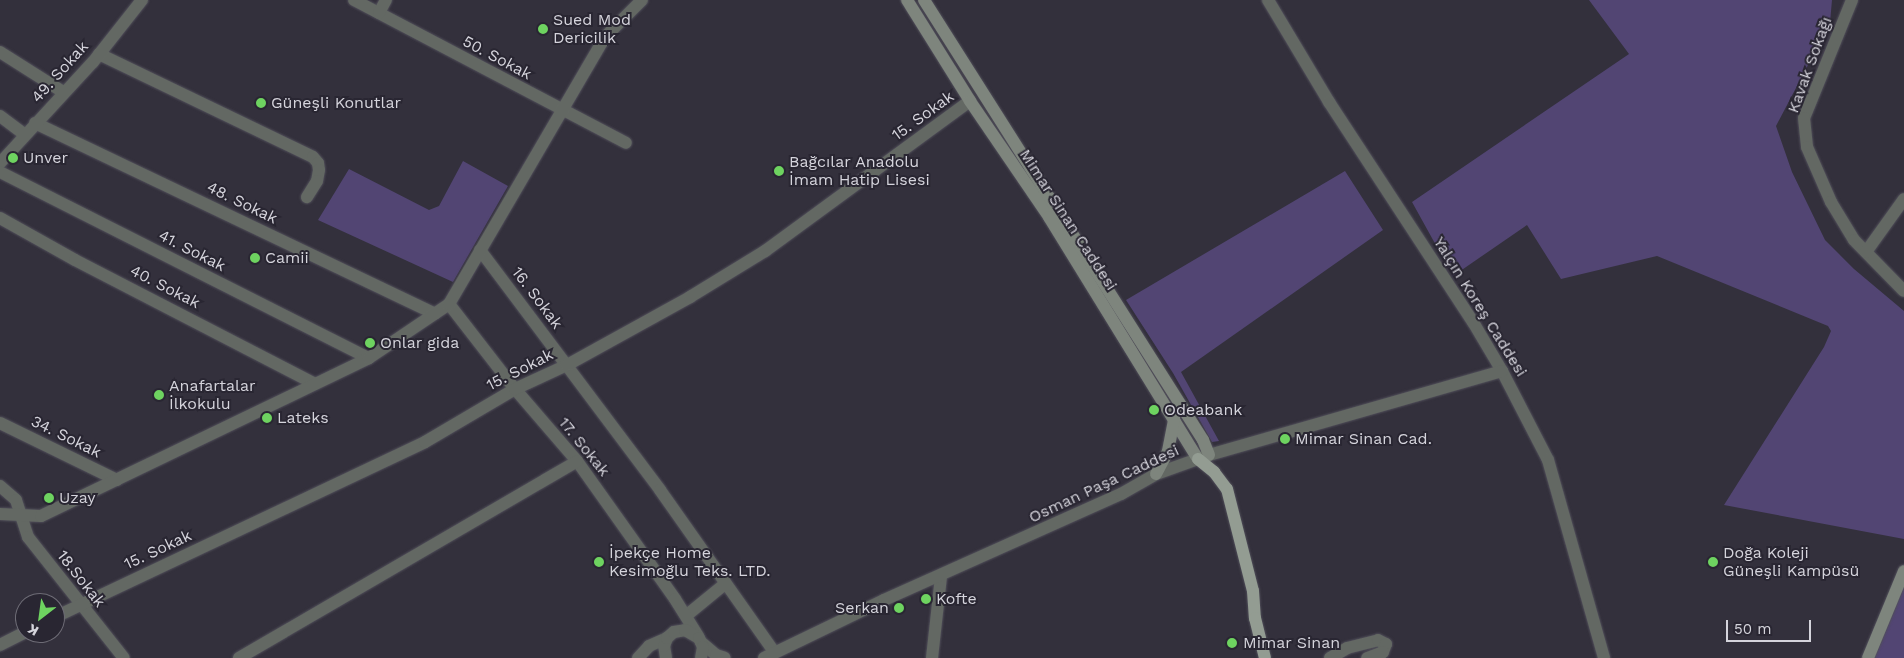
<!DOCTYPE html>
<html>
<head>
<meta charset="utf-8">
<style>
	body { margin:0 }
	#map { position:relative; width:1904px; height:658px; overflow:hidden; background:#33303c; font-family:"Work Sans",sans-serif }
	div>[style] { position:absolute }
	.green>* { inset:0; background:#524573 }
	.roads { filter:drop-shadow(0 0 1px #504e59) drop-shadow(0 0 1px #504e59) }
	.minor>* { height:12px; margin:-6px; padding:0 6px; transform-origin:6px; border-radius:6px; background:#636863 }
	.tertiary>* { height:12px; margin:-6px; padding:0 6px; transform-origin:6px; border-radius:6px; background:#636863 }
	.secondary>* { height:12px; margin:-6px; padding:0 6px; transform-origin:6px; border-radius:6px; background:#7e857d }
	.primary>* { height:12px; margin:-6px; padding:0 6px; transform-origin:6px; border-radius:6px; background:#939c92 }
	.dots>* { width:14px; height:14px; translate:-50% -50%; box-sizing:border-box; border:2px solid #292632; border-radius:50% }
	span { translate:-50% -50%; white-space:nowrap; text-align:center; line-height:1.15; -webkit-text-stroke:4px #292632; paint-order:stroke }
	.poi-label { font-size:16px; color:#d5d4dc }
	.left { translate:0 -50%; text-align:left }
	.right { translate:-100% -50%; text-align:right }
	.street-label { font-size:16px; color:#d5d4dc }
	.north { position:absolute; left:15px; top:593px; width:50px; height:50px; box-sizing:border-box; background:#292632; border:1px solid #6e6c76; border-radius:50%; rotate:210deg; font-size:14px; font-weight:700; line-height:20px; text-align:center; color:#d5d4dc }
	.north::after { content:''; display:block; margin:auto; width:18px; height:22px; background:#6ed360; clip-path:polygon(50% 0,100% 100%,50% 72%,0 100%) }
	.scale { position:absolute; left:1726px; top:620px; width:85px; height:22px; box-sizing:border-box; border:2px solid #d5d4dc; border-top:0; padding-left:6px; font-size:15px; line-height:18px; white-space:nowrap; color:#d5d4dc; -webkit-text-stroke:4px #292632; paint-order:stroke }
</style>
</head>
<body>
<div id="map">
	<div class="green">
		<div style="clip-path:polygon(1589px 0,1832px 0,1830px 23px,1776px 126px,1792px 172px,1825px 240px,1854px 269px,1904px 311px,1904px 539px,1724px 505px,1824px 347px,1831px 331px,1828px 326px,1657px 256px,1561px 279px,1527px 225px,1453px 276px,1412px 202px,1629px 54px)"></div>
		<div style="clip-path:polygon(463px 161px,508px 186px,453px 282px,318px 220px,349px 169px,429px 210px,439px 206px)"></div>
		<div style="clip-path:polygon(1345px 171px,1383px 230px,1181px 372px,1219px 441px,1212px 442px,1173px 373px,1126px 300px)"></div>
		<div style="clip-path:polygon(1904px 584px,1904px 658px,1874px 658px)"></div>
	</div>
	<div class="roads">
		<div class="minor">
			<div style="left:354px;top:0;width:307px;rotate:27.7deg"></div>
			<div style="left:1852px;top:0;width:127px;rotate:112.1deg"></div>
			<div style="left:1804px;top:118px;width:29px;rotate:84deg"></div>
			<div style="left:1807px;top:147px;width:60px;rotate:66.4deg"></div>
			<div style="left:1831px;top:202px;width:44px;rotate:58.8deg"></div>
			<div style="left:1854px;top:240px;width:71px;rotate:45.6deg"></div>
			<div style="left:379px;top:13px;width:15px;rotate:-62deg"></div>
			<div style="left:0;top:52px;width:75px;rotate:32.4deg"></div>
			<div style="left:99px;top:54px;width:237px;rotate:25.7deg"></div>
			<div style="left:313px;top:157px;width:8px;rotate:50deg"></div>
			<div style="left:318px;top:163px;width:7px;rotate:82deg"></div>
			<div style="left:319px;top:170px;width:11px;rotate:100deg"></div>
			<div style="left:317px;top:181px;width:19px;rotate:122deg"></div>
			<div style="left:0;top:116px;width:31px;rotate:37deg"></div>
			<div style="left:35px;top:123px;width:443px;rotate:25.5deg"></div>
			<div style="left:0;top:163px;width:137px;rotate:-47.4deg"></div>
			<div style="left:93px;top:62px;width:79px;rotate:-51.7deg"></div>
			<div style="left:0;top:172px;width:413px;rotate:26.8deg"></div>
			<div style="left:0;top:218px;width:86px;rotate:29.2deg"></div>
			<div style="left:75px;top:260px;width:270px;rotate:27.3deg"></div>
			<div style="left:480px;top:250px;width:300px;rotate:53.1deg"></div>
			<div style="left:660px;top:490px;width:199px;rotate:54.8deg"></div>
			<div style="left:1866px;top:252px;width:65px;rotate:-54.4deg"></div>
			<div style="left:449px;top:304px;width:108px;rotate:52.2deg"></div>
			<div style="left:515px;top:389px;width:95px;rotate:49.3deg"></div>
			<div style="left:577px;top:461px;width:169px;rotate:54.6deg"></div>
			<div style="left:0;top:423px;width:130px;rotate:26deg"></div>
			<div style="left:0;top:486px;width:21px;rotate:41deg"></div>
			<div style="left:16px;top:500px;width:39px;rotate:72deg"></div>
			<div style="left:28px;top:537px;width:154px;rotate:51.6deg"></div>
			<div style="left:0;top:514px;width:41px;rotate:2.8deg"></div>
			<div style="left:41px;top:516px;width:364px;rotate:-25.7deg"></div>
			<div style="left:369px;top:358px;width:97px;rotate:-34deg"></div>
			<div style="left:449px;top:304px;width:309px;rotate:-59.7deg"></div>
			<div style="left:605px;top:37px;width:52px;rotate:-45deg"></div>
			<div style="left:687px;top:615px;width:50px;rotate:-39.4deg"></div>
			<div style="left:55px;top:617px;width:409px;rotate:-25.3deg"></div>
			<div style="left:425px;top:442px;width:104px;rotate:-30.5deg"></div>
			<div style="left:515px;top:389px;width:57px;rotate:-24.8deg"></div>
			<div style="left:567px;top:365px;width:141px;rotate:-28.9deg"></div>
			<div style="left:690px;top:297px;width:88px;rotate:-31.5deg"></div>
			<div style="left:765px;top:251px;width:254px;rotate:-36.2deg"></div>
			<div style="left:0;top:645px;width:28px;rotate:-27deg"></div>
			<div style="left:239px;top:658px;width:391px;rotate:-30.2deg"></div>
			<div style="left:932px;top:658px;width:81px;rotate:-83.7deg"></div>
			<div style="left:1330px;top:658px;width:20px;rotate:-30deg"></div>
			<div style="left:1347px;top:648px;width:32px;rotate:-14deg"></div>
			<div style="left:1378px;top:640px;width:9px;rotate:27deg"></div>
			<div style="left:1386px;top:644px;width:9px;rotate:111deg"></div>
			<div style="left:1383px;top:652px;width:17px;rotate:159deg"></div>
		</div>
		<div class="tertiary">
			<div style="left:1268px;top:0;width:119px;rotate:59.1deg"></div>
			<div style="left:1329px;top:102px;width:263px;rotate:56.8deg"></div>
			<div style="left:1473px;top:322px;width:57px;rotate:59.4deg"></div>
			<div style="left:1502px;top:371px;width:100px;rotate:62.7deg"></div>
			<div style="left:1548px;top:460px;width:206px;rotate:74.2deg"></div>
			<div style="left:675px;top:599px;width:44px;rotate:58.1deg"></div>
			<div style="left:701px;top:642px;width:20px;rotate:41deg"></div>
			<div style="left:716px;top:655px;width:9px;rotate:18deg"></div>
			<div style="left:638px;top:658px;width:16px;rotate:-47deg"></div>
			<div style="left:649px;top:646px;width:20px;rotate:-24deg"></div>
			<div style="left:666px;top:658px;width:12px;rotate:-99deg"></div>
			<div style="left:664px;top:646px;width:9px;rotate:-69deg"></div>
			<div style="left:667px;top:638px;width:9px;rotate:-41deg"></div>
			<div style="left:674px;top:632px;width:11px;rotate:-10deg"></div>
			<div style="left:685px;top:630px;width:16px;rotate:30deg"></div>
			<div style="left:699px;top:638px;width:10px;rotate:66deg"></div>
			<div style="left:703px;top:647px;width:11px;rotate:100deg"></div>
			<div style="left:764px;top:658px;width:133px;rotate:-25.8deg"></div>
			<div style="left:884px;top:600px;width:260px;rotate:-24.1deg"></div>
			<div style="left:1121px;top:494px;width:40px;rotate:-29.7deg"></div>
			<div style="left:1156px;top:474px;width:56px;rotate:-19.7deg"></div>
			<div style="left:1209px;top:455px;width:305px;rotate:-16deg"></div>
		</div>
		<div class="secondary">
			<div style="left:907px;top:0;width:119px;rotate:58deg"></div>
			<div style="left:970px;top:101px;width:140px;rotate:55.7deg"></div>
			<div style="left:1049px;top:217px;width:284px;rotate:58.4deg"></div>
			<div style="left:924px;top:0;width:521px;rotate:57.62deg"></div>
			<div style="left:1203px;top:440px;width:16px;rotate:68deg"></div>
			<div style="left:1156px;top:474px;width:26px;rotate:-62deg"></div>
			<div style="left:1168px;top:451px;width:33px;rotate:-79deg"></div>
			<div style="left:1868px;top:658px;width:94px;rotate:-67.5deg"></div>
		</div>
		<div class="primary">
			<div style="left:1198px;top:459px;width:21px;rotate:39deg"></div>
			<div style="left:1214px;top:472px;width:21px;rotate:53deg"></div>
			<div style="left:1227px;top:489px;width:105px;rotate:75.7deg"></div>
			<div style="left:1253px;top:591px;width:27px;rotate:86deg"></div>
			<div style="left:1255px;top:618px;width:41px;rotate:76deg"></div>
		</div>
	</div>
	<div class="dots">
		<div style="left:543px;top:29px;background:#6ed360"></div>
		<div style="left:261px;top:103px;background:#6ed360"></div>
		<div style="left:13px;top:158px;background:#6ed360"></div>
		<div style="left:779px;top:171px;background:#6ed360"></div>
		<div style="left:255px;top:258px;background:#6ed360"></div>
		<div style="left:370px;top:343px;background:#6ed360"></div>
		<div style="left:159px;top:395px;background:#6ed360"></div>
		<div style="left:1154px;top:410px;background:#6ed360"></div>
		<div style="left:267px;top:418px;background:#6ed360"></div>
		<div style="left:1285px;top:439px;background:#6ed360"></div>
		<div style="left:49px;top:498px;background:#6ed360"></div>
		<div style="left:599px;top:562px;background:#6ed360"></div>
		<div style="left:1713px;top:562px;background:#6ed360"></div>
		<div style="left:926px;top:599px;background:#6ed360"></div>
		<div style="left:899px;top:608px;background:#6ed360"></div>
		<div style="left:1232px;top:643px;background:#6ed360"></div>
	</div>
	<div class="poi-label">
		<span class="left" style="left:553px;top:29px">Sued Mod<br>Dericilik</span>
		<span class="left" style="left:271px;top:103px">Güneşli Konutlar</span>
		<span class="left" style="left:23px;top:158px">Unver</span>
		<span class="left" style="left:789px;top:171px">Bağcılar Anadolu<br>İmam Hatip Lisesi</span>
		<span class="left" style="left:265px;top:258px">Camii</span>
		<span class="left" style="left:380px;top:343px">Onlar gida</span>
		<span class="left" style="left:169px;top:395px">Anafartalar<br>İlkokulu</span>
		<span class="left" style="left:1164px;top:410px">Odeabank</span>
		<span class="left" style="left:277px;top:418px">Lateks</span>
		<span class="left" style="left:1295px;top:439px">Mimar Sinan Cad.</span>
		<span class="left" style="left:59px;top:498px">Uzay</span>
		<span class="left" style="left:609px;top:562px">İpekçe Home<br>Kesimoğlu Teks. LTD.</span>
		<span class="left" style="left:1723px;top:562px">Doğa Koleji<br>Güneşli Kampüsü</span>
		<span class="left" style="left:936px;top:599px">Kofte</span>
		<span class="right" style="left:889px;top:608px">Serkan</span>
		<span class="left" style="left:1243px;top:643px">Mimar Sinan</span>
	</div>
	<div class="street-label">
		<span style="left:497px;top:58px;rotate:28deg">50. Sokak</span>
		<span style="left:1810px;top:65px;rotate:-70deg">Kavak Sokağı</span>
		<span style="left:60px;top:72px;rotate:-48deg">49. Sokak</span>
		<span style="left:923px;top:116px;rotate:-36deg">15. Sokak</span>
		<span style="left:242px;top:203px;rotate:26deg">48. Sokak</span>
		<span style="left:1068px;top:220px;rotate:57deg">Mimar Sinan Caddesi</span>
		<span style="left:192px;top:251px;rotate:27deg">41. Sokak</span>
		<span style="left:165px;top:287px;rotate:27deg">40. Sokak</span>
		<span style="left:537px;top:298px;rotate:53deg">16. Sokak</span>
		<span style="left:1480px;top:307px;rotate:58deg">Yalçın Koreş Caddesi</span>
		<span style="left:520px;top:370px;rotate:-27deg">15. Sokak</span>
		<span style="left:66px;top:437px;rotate:26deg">34. Sokak</span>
		<span style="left:584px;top:447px;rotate:51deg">17. Sokak</span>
		<span style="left:1104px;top:484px;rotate:-25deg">Osman Paşa Caddesi</span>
		<span style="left:158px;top:550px;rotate:-25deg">15. Sokak</span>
		<span style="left:81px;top:579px;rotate:52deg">18.Sokak</span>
	</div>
	<div class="north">K</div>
	<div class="scale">50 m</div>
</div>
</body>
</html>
